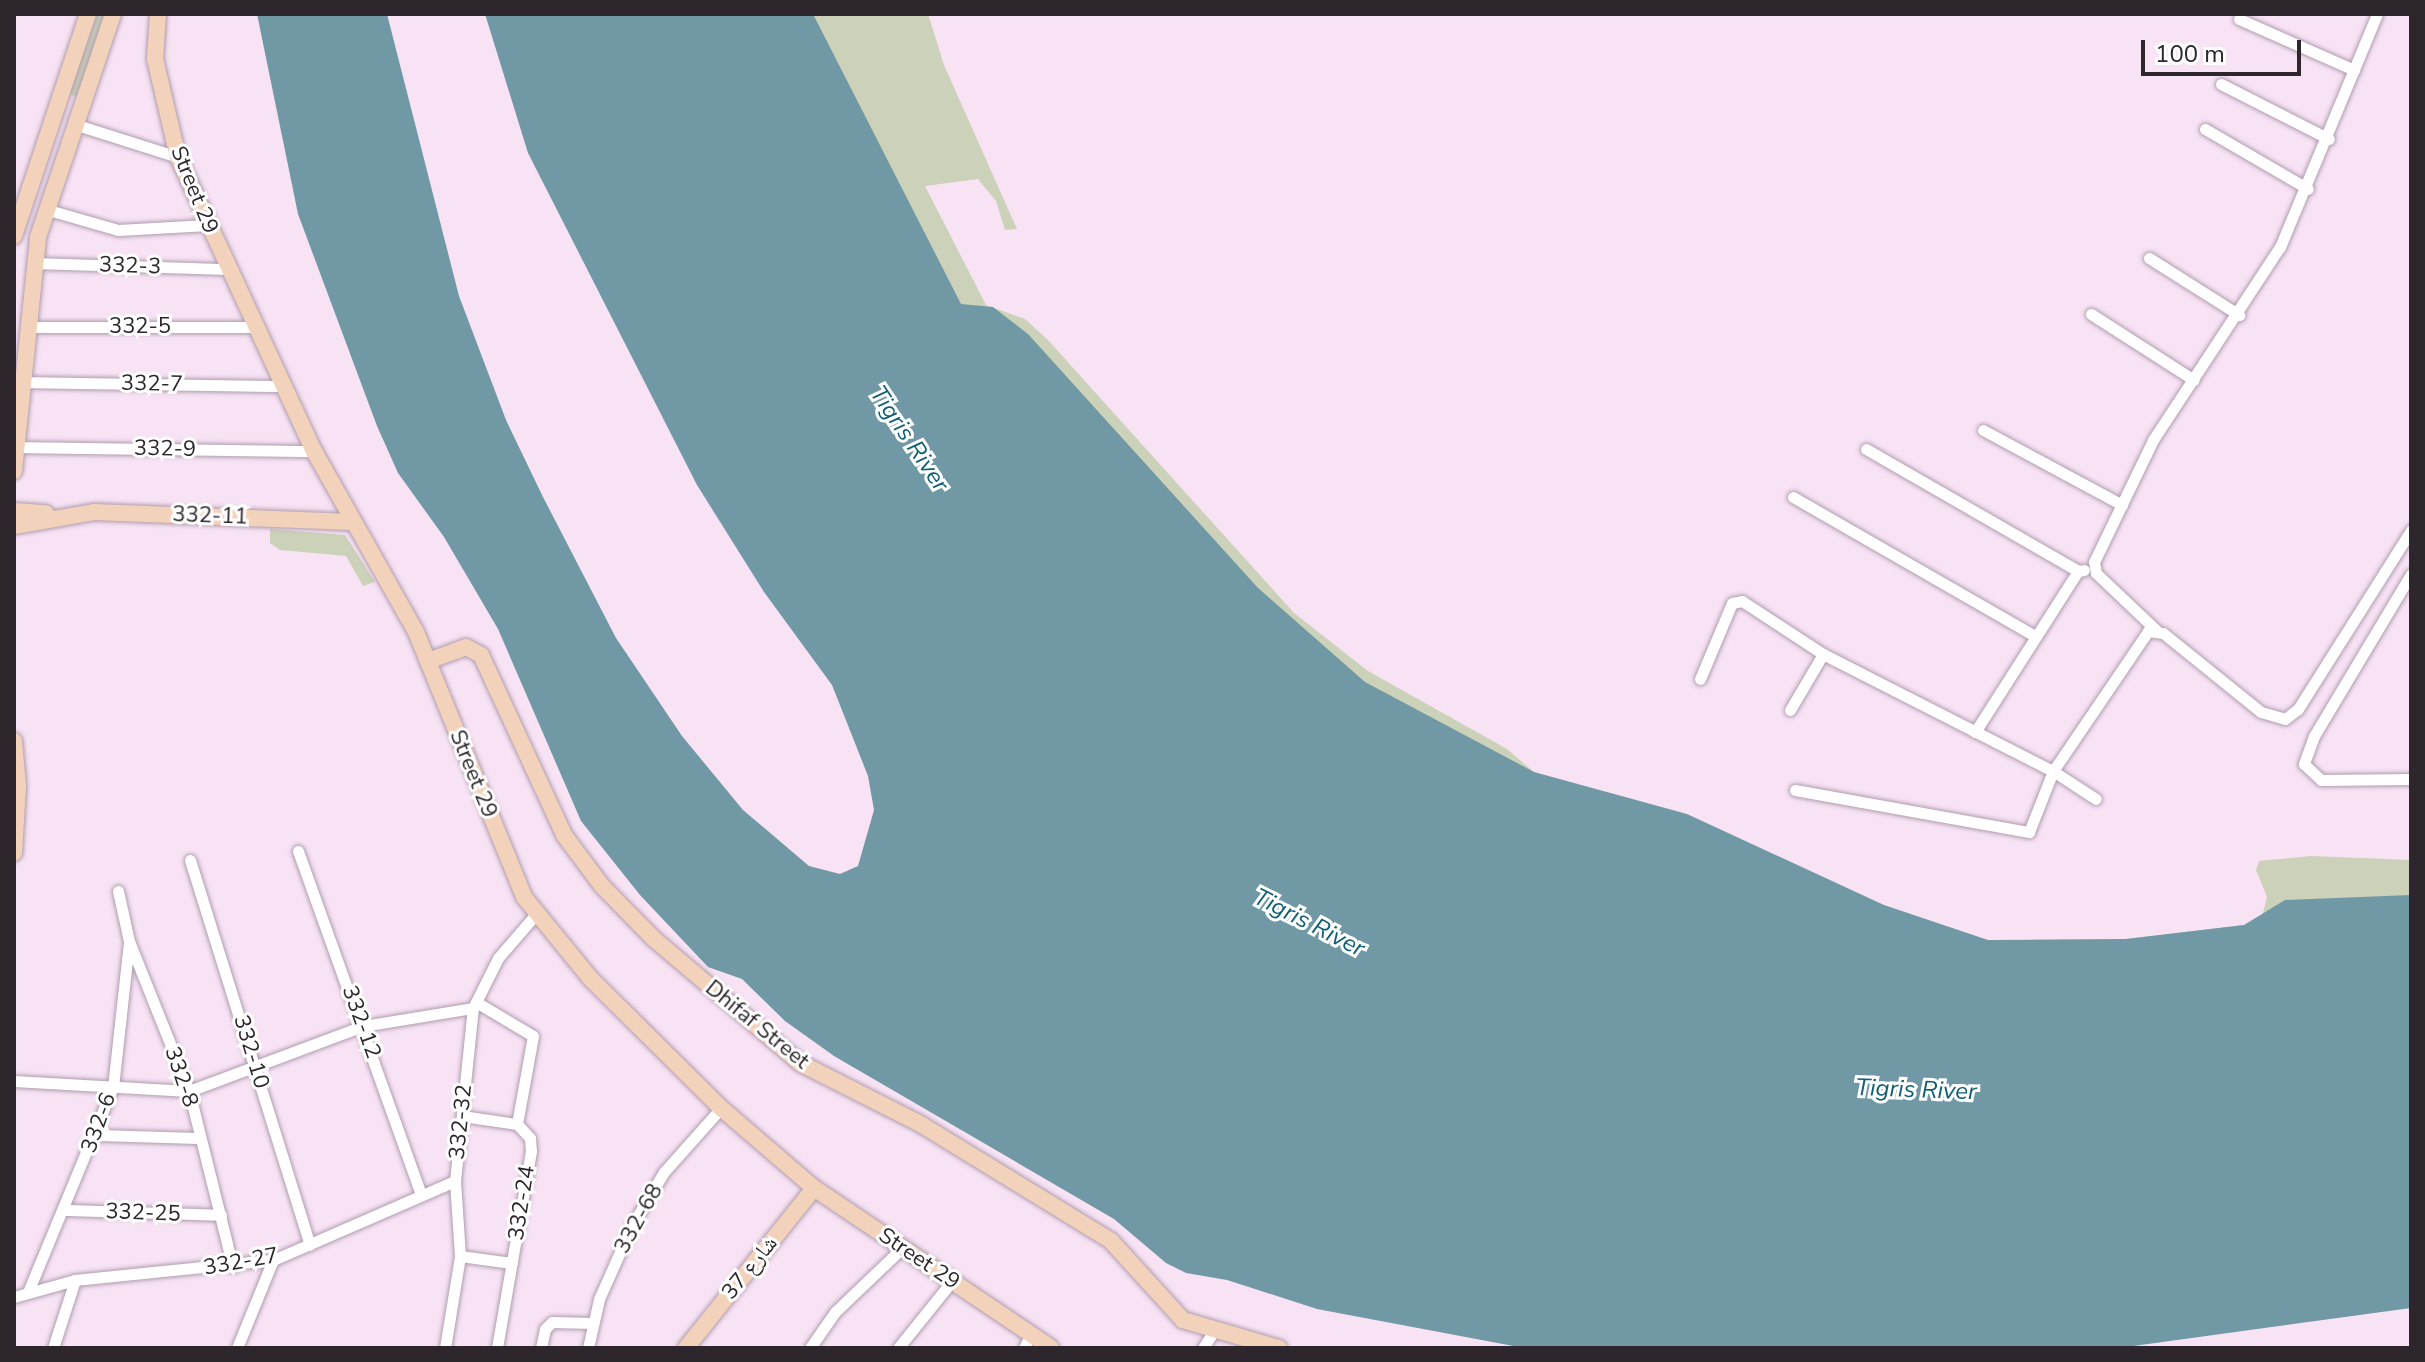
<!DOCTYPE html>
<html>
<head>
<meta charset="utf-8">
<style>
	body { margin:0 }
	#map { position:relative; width:2425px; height:1362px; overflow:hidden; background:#f8e3f5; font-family:"Nunito Sans","Noto Naskh Arabic",sans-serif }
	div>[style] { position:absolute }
	.green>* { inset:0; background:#ccd1b9 }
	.water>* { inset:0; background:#7198a5 }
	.roads { filter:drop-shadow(0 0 2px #b09dae) drop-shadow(0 0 2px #b09dae) }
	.street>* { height:11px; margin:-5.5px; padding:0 5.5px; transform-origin:5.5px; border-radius:5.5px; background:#fff }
	.secondary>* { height:16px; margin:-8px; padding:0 8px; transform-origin:8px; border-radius:8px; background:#f3d2bb }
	span { translate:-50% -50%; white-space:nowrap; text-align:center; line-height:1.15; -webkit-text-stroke:6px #fff; paint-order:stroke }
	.street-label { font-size:22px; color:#2d262c }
	.water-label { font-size:24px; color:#0f5f74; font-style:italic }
	.frame { position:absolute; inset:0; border:16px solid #2d262c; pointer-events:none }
	.scale { position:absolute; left:2141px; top:40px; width:160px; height:36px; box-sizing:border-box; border:4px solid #2d262c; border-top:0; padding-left:10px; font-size:24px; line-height:28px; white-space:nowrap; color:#2d262c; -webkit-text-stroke:6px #fff; paint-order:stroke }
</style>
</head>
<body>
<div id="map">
	<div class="green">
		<div style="clip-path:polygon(97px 14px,106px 14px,77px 97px,69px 94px)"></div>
		<div style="clip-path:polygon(798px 14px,928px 14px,944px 65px,1017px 229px,1005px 230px,996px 201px,978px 179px,925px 186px,986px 305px,1025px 319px,1048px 340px,1294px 613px,1368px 671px,1507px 749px,1534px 772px,1965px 936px,1988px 940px,2125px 939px,2244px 925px,2262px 917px,2267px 897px,2256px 870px,2259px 861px,2311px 856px,2411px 860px,2411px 916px,1987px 952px,1521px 793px,1314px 647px,971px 329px)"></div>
		<div style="clip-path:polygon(270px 529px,345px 535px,375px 582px,363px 586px,346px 556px,280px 550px,270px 543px)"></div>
	</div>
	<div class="water">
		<div style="clip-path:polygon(257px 14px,387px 14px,459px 296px,506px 420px,543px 497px,616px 638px,682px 736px,743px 810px,809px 866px,840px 874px,858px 866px,874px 810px,868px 776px,832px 685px,764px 592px,697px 485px,528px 153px,485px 14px,813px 14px,961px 304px,993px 307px,1028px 334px,1258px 588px,1365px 682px,1534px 772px,1687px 814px,1884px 905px,1988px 940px,2126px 939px,2244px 925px,2285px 900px,2411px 895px,2411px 1308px,2119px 1348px,1524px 1348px,1317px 1309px,1227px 1280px,1186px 1273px,1166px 1263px,1114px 1219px,834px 1056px,785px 1021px,742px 979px,708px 967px,640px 895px,581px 821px,498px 629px,444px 537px,398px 473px,377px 426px,298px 214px)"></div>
	</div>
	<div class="roads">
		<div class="street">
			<div style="left:2239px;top:19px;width:126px;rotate:23.9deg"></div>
			<div style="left:2221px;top:84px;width:121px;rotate:27deg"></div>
			<div style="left:74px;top:124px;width:109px;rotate:17.6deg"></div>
			<div style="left:2205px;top:129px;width:119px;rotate:30.2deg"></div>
			<div style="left:45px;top:209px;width:76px;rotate:16deg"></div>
			<div style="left:118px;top:230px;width:90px;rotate:-3.2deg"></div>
			<div style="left:2149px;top:258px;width:107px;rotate:32.3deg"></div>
			<div style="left:33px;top:263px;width:195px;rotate:1.8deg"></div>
			<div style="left:2091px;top:314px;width:122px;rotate:32.7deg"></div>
			<div style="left:27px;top:327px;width:226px"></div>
			<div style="left:22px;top:382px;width:260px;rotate:0.9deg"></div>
			<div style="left:1983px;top:430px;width:158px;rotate:28.3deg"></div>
			<div style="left:16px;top:447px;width:298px;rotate:0.8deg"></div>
			<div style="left:1866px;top:449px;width:245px;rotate:29.9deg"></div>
			<div style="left:1793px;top:497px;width:280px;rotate:29.9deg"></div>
			<div style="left:2411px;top:574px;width:189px;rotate:120.9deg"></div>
			<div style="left:2314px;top:736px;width:30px;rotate:110deg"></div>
			<div style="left:2304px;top:764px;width:23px;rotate:43deg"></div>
			<div style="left:2321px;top:780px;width:90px;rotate:-0.6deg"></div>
			<div style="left:2156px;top:630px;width:83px;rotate:-136.5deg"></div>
			<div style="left:2096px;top:573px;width:11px;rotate:-100deg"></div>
			<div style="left:2094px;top:562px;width:136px;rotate:-64.2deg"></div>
			<div style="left:2153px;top:440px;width:231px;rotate:-56.7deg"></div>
			<div style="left:2280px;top:247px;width:252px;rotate:-67.4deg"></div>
			<div style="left:1700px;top:679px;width:82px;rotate:-67.2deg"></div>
			<div style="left:1732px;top:603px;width:10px;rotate:-11deg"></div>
			<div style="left:1742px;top:601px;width:97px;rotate:33.2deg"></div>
			<div style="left:1823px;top:654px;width:258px;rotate:27deg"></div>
			<div style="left:2053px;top:771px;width:51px;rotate:33.1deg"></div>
			<div style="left:1790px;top:710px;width:65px;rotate:-59.5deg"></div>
			<div style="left:1975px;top:732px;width:191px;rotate:-57.4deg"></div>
			<div style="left:2078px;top:571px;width:6px;rotate:-9deg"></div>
			<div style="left:1795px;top:790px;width:238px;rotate:10.2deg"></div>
			<div style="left:2029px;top:832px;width:66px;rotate:-68.5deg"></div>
			<div style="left:2053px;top:771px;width:169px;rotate:-55.8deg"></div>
			<div style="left:2148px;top:631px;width:15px;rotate:8deg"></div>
			<div style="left:2163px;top:633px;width:126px;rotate:38.9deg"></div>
			<div style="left:2261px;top:712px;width:25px;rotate:16deg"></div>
			<div style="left:2285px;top:719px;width:16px;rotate:-38deg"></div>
			<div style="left:2298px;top:709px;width:212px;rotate:-57.7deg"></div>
			<div style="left:298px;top:851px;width:365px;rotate:70.3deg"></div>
			<div style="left:190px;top:860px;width:403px;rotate:72.7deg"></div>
			<div style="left:118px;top:891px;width:51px;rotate:77.6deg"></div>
			<div style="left:129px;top:941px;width:162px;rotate:68.2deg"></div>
			<div style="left:189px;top:1091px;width:181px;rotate:76deg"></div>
			<div style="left:476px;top:1002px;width:66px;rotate:30.8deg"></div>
			<div style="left:533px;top:1036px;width:89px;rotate:100.3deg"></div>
			<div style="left:517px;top:1124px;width:19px;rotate:47deg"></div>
			<div style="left:530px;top:1138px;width:13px;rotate:86deg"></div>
			<div style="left:531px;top:1151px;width:200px;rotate:99.8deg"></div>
			<div style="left:14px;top:1081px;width:175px;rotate:3.3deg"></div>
			<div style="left:189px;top:1091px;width:186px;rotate:-20.5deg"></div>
			<div style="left:363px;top:1026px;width:111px;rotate:-9.3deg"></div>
			<div style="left:462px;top:1116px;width:56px;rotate:8.3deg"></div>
			<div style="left:96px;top:1135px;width:104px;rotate:1.7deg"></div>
			<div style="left:65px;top:1210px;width:156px;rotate:1.8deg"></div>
			<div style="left:460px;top:1256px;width:52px;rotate:7.7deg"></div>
			<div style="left:28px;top:1292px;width:222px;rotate:-67.5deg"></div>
			<div style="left:113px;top:1087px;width:145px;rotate:-83.7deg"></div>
			<div style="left:14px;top:1297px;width:63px;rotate:-15.6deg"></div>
			<div style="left:75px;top:1280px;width:199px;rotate:-5.8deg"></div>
			<div style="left:273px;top:1260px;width:198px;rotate:-23.5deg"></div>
			<div style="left:53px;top:1348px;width:71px;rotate:-72.1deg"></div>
			<div style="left:237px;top:1348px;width:95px;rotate:-67.8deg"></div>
			<div style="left:445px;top:1348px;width:93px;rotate:-80.7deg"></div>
			<div style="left:460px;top:1256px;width:75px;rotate:-93.8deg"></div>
			<div style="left:455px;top:1181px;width:174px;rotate:-84.1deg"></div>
			<div style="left:473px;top:1008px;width:56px;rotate:-63.4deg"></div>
			<div style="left:498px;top:958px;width:58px;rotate:-49.2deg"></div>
			<div style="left:541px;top:1348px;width:19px;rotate:-78deg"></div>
			<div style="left:545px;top:1329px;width:10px;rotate:-45deg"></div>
			<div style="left:552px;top:1322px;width:41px;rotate:1.4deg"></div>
			<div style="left:588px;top:1348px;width:50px;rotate:-77.3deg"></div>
			<div style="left:599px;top:1299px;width:81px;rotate:-66deg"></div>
			<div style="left:632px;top:1225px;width:62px;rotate:-58.9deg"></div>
			<div style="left:664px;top:1172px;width:86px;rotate:-48.3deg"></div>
			<div style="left:810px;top:1348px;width:44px;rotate:-55.2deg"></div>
			<div style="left:835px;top:1312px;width:93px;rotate:-43.7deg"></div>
			<div style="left:898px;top:1348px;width:86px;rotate:-51.1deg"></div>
			<div style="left:1024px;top:1348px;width:14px;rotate:-65deg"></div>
			<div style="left:1203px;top:1348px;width:20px;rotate:-57deg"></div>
		</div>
		<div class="secondary">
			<div style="left:158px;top:14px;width:45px;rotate:93.8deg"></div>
			<div style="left:155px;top:59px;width:101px;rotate:76.8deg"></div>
			<div style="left:178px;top:157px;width:324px;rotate:65.2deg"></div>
			<div style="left:314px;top:451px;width:208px;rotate:60.6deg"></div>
			<div style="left:416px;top:632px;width:286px;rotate:67.8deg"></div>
			<div style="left:524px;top:897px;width:104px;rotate:50.8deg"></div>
			<div style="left:590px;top:978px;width:185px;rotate:44.8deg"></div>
			<div style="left:721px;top:1108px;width:123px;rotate:40.7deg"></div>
			<div style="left:814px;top:1188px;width:286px;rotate:34deg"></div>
			<div style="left:14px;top:236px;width:234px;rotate:-71.6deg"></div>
			<div style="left:14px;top:471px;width:235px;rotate:-84.1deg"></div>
			<div style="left:38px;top:237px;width:235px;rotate:-71.4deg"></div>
			<div style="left:14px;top:511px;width:32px;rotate:4deg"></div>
			<div style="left:14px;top:526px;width:81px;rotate:-9.9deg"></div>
			<div style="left:94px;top:512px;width:258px;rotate:2.2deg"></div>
			<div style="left:428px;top:661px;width:40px;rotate:-20.2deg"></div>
			<div style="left:466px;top:647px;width:17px;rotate:28deg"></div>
			<div style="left:481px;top:655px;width:198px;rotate:65.2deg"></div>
			<div style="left:564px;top:835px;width:64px;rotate:53.3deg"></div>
			<div style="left:602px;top:886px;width:74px;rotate:45.5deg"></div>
			<div style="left:654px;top:939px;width:192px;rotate:40.3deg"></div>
			<div style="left:800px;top:1063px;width:137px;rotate:26.9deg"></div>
			<div style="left:922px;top:1125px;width:222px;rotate:31.5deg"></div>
			<div style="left:1111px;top:1241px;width:107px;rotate:47.7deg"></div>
			<div style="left:1183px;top:1320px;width:100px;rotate:16.3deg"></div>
			<div style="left:14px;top:741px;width:45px;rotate:84.9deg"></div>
			<div style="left:18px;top:786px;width:67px;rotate:93.4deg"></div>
			<div style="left:686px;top:1348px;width:205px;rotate:-51.3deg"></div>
		</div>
	</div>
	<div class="street-label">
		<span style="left:194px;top:190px;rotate:68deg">Street 29</span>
		<span style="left:130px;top:266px;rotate:2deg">332-3</span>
		<span style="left:140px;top:327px">332-5</span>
		<span style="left:152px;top:384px;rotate:1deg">332-7</span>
		<span style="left:165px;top:449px;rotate:1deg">332-9</span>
		<span style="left:210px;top:516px;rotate:2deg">332-11</span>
		<span style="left:473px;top:774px;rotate:68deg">Street 29</span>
		<span style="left:361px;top:1022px;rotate:70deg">332-12</span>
		<span style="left:757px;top:1025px;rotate:39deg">Dhifaf Street</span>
		<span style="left:251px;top:1052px;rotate:73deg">332-10</span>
		<span style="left:181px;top:1077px;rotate:71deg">332-8</span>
		<span style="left:461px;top:1122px;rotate:-84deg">332-32</span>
		<span style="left:99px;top:1123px;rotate:-70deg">332-6</span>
		<span style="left:522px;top:1203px;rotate:-81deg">332-24</span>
		<span style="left:143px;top:1213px;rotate:2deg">332-25</span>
		<span style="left:639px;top:1219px;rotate:-61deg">332-68</span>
		<span style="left:919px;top:1259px;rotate:34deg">Street 29</span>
		<span style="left:241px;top:1262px;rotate:-10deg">332-27</span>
		<span style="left:750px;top:1268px;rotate:-51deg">شارع 37</span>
	</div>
	<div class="water-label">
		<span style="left:909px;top:439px;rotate:56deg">Tigris River</span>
		<span style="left:1309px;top:923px;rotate:27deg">Tigris River</span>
		<span style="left:1916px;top:1090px;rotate:2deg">Tigris River</span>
	</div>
	<div class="frame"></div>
	<div class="scale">100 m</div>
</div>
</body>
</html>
